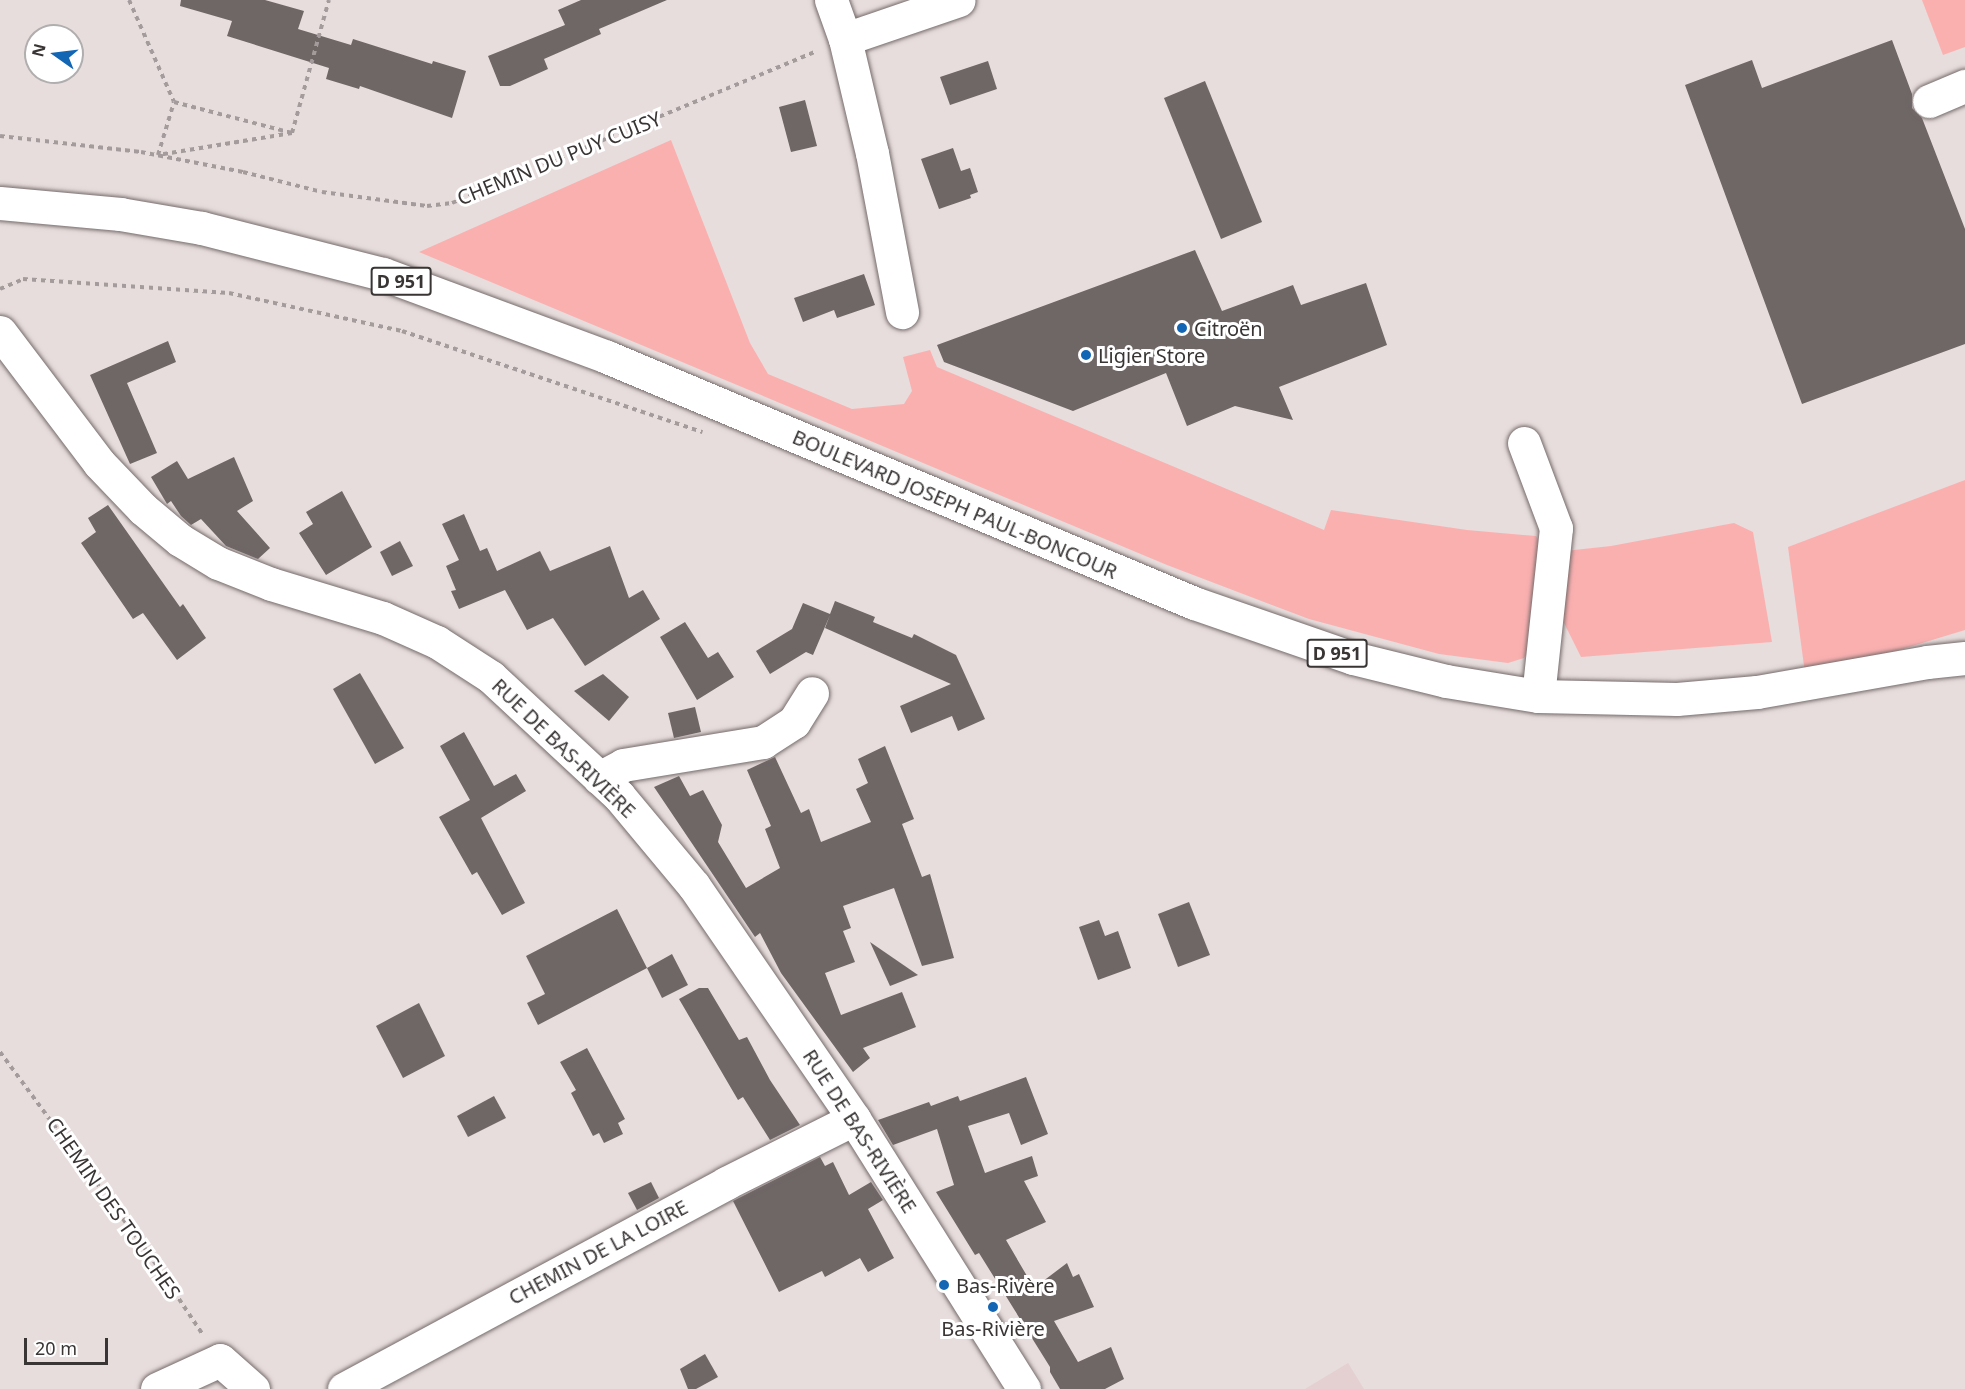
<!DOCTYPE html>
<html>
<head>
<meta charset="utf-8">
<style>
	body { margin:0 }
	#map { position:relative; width:1965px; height:1389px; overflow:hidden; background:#e7dddc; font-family:"Noto Sans",sans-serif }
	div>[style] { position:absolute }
	.built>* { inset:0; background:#e4d0d0 }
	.green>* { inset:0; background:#fbb0b0 }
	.building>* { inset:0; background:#6f6666 }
	.path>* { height:4px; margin-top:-2px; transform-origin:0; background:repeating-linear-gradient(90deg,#a49c9c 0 4.5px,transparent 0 9px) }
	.roads { filter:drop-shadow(0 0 2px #756b6b) drop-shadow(0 0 2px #756b6b) }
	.minor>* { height:33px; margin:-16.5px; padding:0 16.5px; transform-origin:16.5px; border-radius:16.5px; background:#fff }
	.major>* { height:33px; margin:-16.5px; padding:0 16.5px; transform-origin:16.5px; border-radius:16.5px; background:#fff }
	.dots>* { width:16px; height:16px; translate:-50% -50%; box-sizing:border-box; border:3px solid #fff; border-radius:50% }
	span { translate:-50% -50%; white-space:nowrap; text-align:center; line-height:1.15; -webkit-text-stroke:6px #fff; paint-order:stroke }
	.shield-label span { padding:2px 4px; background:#fff; border:2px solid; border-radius:4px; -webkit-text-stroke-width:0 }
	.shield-label { font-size:18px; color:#393535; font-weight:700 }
	.street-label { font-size:20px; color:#393535 }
	.poi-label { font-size:20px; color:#393535 }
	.left { translate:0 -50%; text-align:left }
	.north { position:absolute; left:24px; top:24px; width:60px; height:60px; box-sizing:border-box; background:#fff; border:2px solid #b0aeae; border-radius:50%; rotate:284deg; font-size:16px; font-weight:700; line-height:24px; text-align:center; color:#393535 }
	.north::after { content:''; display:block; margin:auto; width:21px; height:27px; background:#1266b4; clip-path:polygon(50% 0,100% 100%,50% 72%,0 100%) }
	.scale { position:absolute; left:24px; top:1338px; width:84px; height:27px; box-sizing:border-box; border:3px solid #393535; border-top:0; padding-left:8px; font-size:18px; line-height:21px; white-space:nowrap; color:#393535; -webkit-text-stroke:4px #fff; paint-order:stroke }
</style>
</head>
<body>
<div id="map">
	<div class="built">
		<div style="clip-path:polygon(1348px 1363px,1364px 1389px,1305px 1389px)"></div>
	</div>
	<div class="green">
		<div style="clip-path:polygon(1922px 0,1965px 0,1965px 47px,1943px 55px)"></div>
		<div style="clip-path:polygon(671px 140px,750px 343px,768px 374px,852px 409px,904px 404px,912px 391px,903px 357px,930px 350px,937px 367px,1324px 530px,1331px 510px,1467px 530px,1536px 536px,1545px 550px,1534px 643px,1524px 658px,1508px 663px,1439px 654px,1309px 619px,1167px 565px,419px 252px)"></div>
		<div style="clip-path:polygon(1965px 480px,1965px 630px,1886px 654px,1805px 673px,1788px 547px)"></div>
		<div style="clip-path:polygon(1734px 523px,1753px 532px,1772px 642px,1581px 657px,1562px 619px,1565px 551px,1611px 546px)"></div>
	</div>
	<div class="building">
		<div style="clip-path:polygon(181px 0,265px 0,304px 11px,298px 29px,351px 45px,353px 39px,432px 64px,433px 61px,466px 71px,452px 118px,360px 86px,359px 89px,326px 79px,329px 68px,227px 36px,232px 21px,180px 6px)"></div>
		<div style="clip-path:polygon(581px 0,667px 0,599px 29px,601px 34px,544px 59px,548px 69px,510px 86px,500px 86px,488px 56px,565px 25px,558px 10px)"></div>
		<div style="clip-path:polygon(1892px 40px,1912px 94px,1912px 108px,1922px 118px,1965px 229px,1965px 344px,1802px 404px,1685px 85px,1752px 60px,1762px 88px)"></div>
		<div style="clip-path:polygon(988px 61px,997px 89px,950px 105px,940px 77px)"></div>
		<div style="clip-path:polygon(1205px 81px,1262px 222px,1221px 239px,1164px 98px)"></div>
		<div style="clip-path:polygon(805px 100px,817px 146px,791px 152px,779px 107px)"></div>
		<div style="clip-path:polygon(953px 148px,961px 171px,970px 168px,978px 192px,970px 195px,971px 198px,939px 209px,921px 159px)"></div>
		<div style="clip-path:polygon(1195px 250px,1222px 311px,1293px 285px,1301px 305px,1366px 283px,1387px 345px,1279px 387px,1293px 420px,1235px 406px,1187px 426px,1166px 373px,1073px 411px,944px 362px,937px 345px)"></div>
		<div style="clip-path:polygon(864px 274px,875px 305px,837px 318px,834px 310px,803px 322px,794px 298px)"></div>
		<div style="clip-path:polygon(168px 341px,176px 362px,127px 383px,157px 453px,130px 464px,90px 375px)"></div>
		<div style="clip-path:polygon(234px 457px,253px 501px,237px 511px,270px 548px,258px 559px,226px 546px,201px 519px,191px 525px,181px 516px,171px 501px,167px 504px,151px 477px,177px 461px,188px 479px)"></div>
		<div style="clip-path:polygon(342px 491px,372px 547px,326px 575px,299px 533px,313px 524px,306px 512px)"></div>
		<div style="clip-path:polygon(108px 505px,180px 607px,183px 604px,206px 638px,177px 660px,143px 613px,133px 619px,81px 543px,96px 532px,88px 518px)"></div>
		<div style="clip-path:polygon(464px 514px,480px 551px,487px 548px,497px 571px,540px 551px,550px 571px,610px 546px,629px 598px,643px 590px,660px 619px,585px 666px,553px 618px,527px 630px,505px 590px,459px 609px,451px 591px,456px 590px,446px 566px,459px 560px,442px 524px)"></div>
		<div style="clip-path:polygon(400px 541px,413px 566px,392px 576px,380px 552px)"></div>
		<div style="clip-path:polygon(835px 601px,875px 617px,873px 622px,912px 638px,914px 634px,956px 655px,985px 719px,958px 731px,952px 716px,911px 733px,900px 706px,951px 684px,825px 628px,830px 615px,813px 655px,806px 652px,770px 674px,756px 651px,792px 629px,803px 603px,830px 614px)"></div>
		<div style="clip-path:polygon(685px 622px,708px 658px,718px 652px,734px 677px,697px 700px,660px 637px)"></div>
		<div style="clip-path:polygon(360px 673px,404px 748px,375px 764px,333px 689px)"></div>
		<div style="clip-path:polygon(603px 674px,629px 697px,609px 721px,574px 691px)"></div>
		<div style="clip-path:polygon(695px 707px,701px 732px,674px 738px,668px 713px)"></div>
		<div style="clip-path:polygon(464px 732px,494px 786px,516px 774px,526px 791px,481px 818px,525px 903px,502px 915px,477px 872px,472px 875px,439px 817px,470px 800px,440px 746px)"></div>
		<div style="clip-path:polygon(885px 746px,914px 819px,902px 824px,922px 877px,930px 874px,954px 958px,922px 966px,894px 888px,843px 906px,851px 928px,843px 931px,855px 962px,825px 973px,841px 1015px,902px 992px,916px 1027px,863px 1048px,870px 1058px,853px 1072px,781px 973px,760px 933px,755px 937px,654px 787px,679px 776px,690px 796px,703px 790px,722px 825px,718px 842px,746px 888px,780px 868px,765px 829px,771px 826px,747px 770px,775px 757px,801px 813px,809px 809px,821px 842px,871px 822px,856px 789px,868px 783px,858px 759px)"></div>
		<div style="clip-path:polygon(1189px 902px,1210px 955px,1178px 967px,1158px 914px)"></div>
		<div style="clip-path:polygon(617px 909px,647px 968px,672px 954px,688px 985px,662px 998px,647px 968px,538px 1025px,527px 1003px,545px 994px,526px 956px)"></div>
		<div style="clip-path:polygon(1099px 920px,1105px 936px,1118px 931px,1131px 968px,1098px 980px,1079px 927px)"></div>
		<div style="clip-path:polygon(870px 942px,918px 975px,890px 986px)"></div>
		<div style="clip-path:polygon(699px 988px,708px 988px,739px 1040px,747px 1037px,770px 1080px,800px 1125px,770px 1140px,743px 1097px,738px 1100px,679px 999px)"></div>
		<div style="clip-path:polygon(419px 1003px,445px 1056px,403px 1078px,376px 1026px)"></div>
		<div style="clip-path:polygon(587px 1048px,625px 1119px,618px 1123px,623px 1134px,604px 1143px,599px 1133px,593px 1136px,571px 1093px,576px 1090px,560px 1062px)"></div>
		<div style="clip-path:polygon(1026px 1077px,1048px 1134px,1021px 1145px,1009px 1113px,968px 1126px,985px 1173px,1032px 1156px,1038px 1176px,1024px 1181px,1046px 1222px,1006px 1240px,1034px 1288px,1067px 1263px,1073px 1277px,1079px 1274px,1094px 1307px,1054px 1321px,1078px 1362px,1111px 1347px,1124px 1379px,1105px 1389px,1060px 1389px,1050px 1372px,1050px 1367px,979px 1253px,975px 1255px,936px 1192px,954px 1185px,937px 1129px,893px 1145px,878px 1120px,929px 1102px,931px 1106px,958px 1096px,960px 1101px)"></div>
		<div style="clip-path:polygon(494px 1096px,506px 1118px,468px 1137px,457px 1116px)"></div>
		<div style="clip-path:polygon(820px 1157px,825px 1166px,833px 1162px,849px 1195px,871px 1182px,883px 1200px,868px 1209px,894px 1258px,868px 1272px,860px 1258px,825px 1277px,822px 1271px,779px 1292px,733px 1201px)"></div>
		<div style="clip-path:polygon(651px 1182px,659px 1198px,637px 1210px,628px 1193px)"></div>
		<div style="clip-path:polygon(705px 1354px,718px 1377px,696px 1389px,688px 1389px,680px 1369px)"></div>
	</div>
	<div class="path">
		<div style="left:129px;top:0;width:111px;rotate:66.2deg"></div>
		<div style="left:174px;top:102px;width:122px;rotate:14.7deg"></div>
		<div style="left:292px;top:133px;width:136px;rotate:170.7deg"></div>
		<div style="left:158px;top:155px;width:55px;rotate:-73.2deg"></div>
		<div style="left:292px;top:133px;width:138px;rotate:-74.5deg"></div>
		<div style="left:0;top:136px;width:142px;rotate:6.5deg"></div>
		<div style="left:141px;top:152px;width:104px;rotate:11.1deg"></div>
		<div style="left:243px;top:172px;width:81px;rotate:14.2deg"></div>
		<div style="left:322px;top:192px;width:106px;rotate:7.6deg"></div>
		<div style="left:427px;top:206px;width:25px;rotate:-7deg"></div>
		<div style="left:452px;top:203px;width:395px;rotate:-22.6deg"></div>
		<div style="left:0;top:289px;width:25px;rotate:-23deg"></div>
		<div style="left:23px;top:279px;width:206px;rotate:3.9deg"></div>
		<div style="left:229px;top:293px;width:177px;rotate:12.4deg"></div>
		<div style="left:402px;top:331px;width:317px;rotate:18.6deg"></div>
		<div style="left:0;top:1052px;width:251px;rotate:53.6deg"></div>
		<div style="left:149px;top:1254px;width:97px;rotate:56.3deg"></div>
	</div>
	<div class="roads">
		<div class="minor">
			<div style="left:831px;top:0;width:41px;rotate:70.3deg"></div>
			<div style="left:845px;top:39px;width:117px;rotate:76.7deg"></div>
			<div style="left:872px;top:153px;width:162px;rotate:79.3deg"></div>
			<div style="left:845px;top:39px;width:120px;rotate:-18.9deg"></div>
			<div style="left:1929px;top:101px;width:39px;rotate:-23deg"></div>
			<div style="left:0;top:332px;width:164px;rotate:52.9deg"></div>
			<div style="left:99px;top:463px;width:64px;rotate:46.3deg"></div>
			<div style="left:143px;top:509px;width:48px;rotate:40deg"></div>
			<div style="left:180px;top:540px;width:44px;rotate:31.2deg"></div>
			<div style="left:218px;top:563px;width:57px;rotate:21.6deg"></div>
			<div style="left:271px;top:584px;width:117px;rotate:16.9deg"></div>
			<div style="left:383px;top:618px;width:59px;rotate:24deg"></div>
			<div style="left:437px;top:642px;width:64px;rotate:32.9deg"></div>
			<div style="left:491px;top:677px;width:175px;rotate:42.9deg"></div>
			<div style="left:619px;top:796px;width:117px;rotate:50.2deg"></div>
			<div style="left:694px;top:886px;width:283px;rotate:55.5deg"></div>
			<div style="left:854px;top:1119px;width:319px;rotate:57.8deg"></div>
			<div style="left:1524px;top:443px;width:91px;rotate:69.4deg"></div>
			<div style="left:1556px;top:528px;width:169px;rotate:96.1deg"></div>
			<div style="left:599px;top:778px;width:27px;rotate:-28deg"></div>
			<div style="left:623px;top:765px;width:142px;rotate:-9.3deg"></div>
			<div style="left:763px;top:742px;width:37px;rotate:-33deg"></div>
			<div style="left:794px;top:722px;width:34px;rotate:-58deg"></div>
			<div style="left:157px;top:1389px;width:69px;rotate:-24.7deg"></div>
			<div style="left:220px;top:1360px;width:44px;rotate:41.3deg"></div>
			<div style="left:344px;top:1389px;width:434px;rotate:-28.3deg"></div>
			<div style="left:726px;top:1183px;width:143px;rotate:-26.6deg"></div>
		</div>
		<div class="major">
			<div style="left:0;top:203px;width:121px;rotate:5.2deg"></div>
			<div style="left:120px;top:214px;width:83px;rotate:9.7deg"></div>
			<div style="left:202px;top:228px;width:187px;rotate:14.3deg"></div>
			<div style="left:383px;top:274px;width:239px;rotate:20.3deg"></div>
			<div style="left:607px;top:357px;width:636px;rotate:22.74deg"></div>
			<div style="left:1194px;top:603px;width:168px;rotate:19.1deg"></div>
			<div style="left:1353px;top:658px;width:96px;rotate:13.9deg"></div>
			<div style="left:1446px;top:681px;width:93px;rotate:9.3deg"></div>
			<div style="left:1538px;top:696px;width:139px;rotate:1.2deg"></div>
			<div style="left:1677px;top:699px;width:80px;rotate:-5deg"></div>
			<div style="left:1757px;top:692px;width:173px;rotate:-10deg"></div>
			<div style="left:1927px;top:662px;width:38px;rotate:-6deg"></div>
		</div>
	</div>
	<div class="dots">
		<div style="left:1182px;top:328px;background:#1266b4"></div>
		<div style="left:1086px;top:355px;background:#1266b4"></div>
		<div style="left:944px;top:1285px;background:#1266b4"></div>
		<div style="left:993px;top:1307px;background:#1266b4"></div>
	</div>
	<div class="shield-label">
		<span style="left:401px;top:281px">D 951</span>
		<span style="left:1337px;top:653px">D 951</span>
	</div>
	<div class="street-label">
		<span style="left:559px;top:158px;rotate:-22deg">CHEMIN DU PUY CUISY</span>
		<span style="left:955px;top:504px;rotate:23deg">BOULEVARD JOSEPH PAUL-BONCOUR</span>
		<span style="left:564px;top:748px;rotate:44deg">RUE DE BAS-RIVIÈRE</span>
		<span style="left:860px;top:1131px;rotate:57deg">RUE DE BAS-RIVIÈRE</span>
		<span style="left:114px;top:1208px;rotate:55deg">CHEMIN DES TOUCHES</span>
		<span style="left:598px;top:1252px;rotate:-28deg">CHEMIN DE LA LOIRE</span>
	</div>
	<div class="poi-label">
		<span class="left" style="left:1194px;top:328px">Citroën</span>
		<span class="left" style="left:1098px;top:355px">Ligier Store</span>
		<span class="left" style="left:956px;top:1285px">Bas-Rivère</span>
		<span style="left:993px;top:1328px">Bas-Rivière</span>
	</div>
	<div class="north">N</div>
	<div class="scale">20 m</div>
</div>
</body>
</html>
